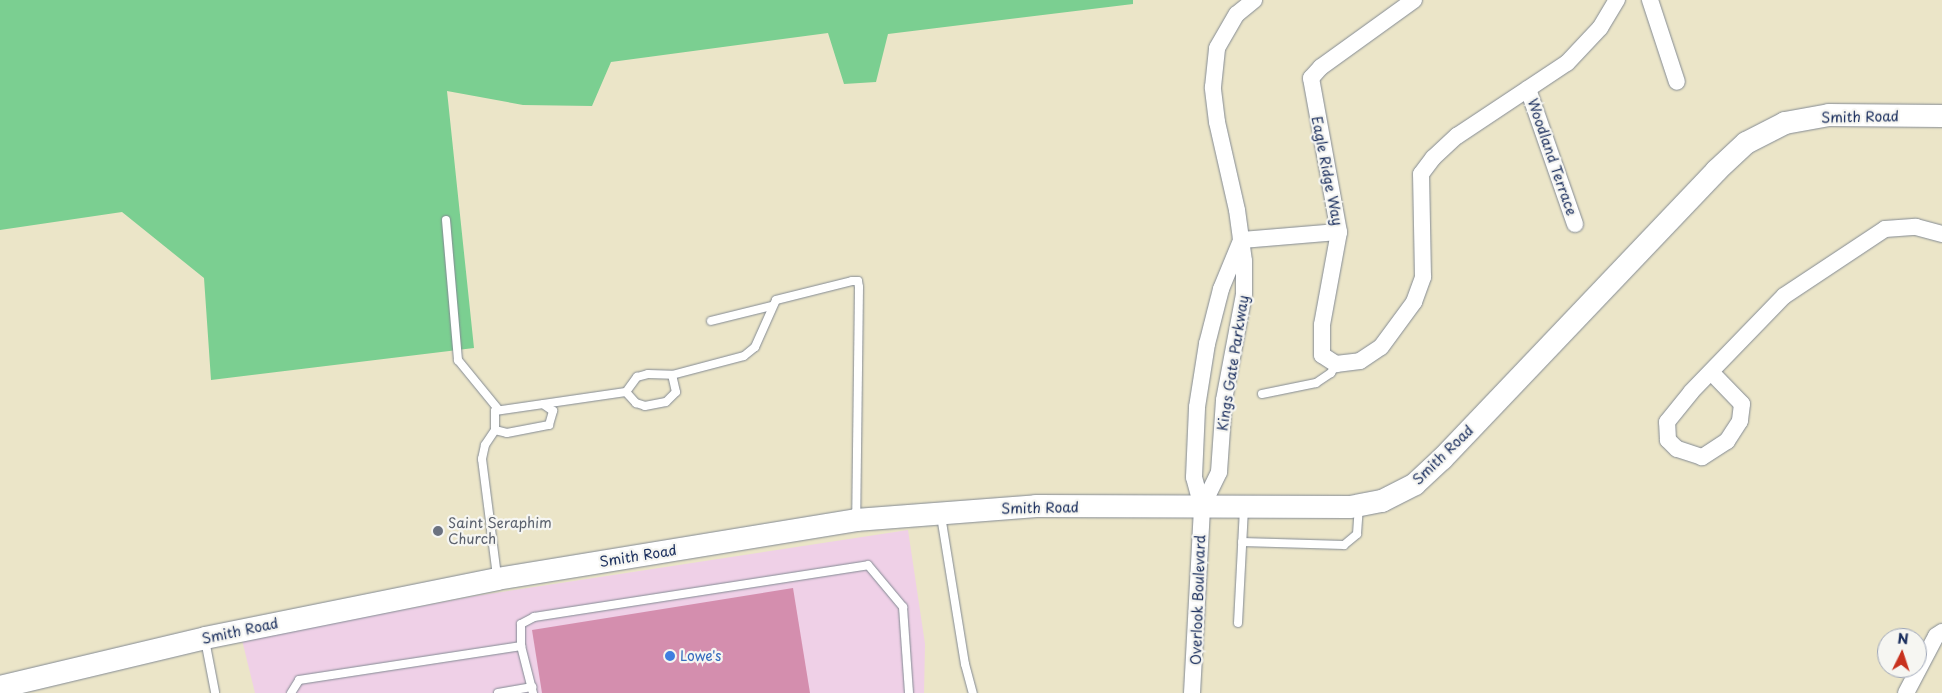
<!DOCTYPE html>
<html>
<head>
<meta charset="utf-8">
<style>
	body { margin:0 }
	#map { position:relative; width:1942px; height:693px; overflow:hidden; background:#ebe5c8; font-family:"Playpen Sans",sans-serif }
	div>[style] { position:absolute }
	.built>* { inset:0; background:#efd0e7 }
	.green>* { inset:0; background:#7bcf91 }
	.building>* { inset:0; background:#d48eae }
	.roads { filter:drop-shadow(0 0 1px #838a93) drop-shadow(0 0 1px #838a93) }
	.lane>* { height:8px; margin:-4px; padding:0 4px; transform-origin:4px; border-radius:4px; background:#fff }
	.street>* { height:16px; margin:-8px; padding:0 8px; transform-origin:8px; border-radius:8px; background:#fff }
	.secondary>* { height:22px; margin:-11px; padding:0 11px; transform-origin:11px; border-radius:11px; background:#fff }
	.dots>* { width:14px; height:14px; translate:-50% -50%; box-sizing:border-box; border:2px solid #f6f6f2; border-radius:50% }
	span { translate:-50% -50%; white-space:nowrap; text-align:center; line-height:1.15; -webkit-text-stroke:4.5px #f6f6f2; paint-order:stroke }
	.street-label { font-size:14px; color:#1b2f5e }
	.worship-label { font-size:14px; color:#5b616d }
	.left { translate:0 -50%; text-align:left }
	.shop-label { font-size:14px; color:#366cbe }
	.north { position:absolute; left:1877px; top:628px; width:50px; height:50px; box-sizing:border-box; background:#f6f6f2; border:1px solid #9ea6b7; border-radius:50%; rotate:4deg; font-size:14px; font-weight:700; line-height:20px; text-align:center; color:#1b2f5e }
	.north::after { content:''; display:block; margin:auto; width:18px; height:22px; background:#c8321e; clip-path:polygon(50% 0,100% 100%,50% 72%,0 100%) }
</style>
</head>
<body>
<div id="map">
	<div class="built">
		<div style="clip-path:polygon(908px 530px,925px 644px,924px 693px,255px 693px,242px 640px,475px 596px)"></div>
	</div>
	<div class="green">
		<div style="clip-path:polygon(0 0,1133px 0,1133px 4px,888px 34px,876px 82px,844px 84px,828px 33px,611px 62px,592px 106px,523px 105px,447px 91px,474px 348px,211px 380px,204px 278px,122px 212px,0 230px)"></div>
	</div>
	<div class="building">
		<div style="clip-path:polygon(793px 588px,810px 693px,542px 693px,532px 630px)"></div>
	</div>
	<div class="roads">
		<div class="lane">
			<div style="left:446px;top:220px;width:141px;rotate:85.1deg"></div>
			<div style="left:458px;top:360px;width:63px;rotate:50.8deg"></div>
			<div style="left:711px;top:321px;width:62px;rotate:-14deg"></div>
			<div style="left:626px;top:392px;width:15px;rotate:48deg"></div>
			<div style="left:636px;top:403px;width:9px;rotate:18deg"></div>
			<div style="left:645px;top:406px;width:21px;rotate:-11deg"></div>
			<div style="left:666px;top:402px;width:14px;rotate:-45deg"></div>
			<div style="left:676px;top:392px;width:17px;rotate:-103deg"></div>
			<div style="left:1262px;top:394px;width:55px;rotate:-11.5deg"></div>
			<div style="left:1316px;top:383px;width:18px;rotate:-34deg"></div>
			<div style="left:1331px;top:373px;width:10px;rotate:-61deg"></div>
			<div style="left:495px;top:430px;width:12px;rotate:14deg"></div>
			<div style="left:507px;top:433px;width:43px;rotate:-10.8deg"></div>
			<div style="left:549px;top:425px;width:15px;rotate:-74deg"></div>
			<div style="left:553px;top:411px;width:12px;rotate:-145deg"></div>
			<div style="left:941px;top:516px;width:150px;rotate:80.8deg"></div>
			<div style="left:965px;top:664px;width:30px;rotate:75deg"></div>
			<div style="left:1242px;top:542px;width:102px;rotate:1.7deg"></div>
			<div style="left:1344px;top:545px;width:17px;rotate:-40deg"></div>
			<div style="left:1357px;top:534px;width:27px;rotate:-86deg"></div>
			<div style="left:497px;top:576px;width:118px;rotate:-97.3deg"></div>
			<div style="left:482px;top:459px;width:14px;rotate:-78deg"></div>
			<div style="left:485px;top:445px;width:18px;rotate:-56deg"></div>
			<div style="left:495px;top:430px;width:19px;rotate:-90deg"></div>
			<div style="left:495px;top:411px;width:132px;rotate:-8.3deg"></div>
			<div style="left:626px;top:392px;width:19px;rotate:-54deg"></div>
			<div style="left:637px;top:377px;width:11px;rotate:-15deg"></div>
			<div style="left:648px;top:374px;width:24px;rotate:2deg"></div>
			<div style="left:672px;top:375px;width:74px;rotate:-14.8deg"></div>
			<div style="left:744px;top:356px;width:14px;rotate:-39deg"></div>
			<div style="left:755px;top:347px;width:51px;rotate:-65.9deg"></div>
			<div style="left:776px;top:300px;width:78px;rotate:-14deg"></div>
			<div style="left:852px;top:281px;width:6px"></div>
			<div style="left:858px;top:281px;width:6px;rotate:81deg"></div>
			<div style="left:859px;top:287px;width:231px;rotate:90.7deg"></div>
			<div style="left:1238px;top:623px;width:114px;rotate:-87deg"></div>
			<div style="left:205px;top:640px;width:53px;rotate:79.1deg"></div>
			<div style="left:521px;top:646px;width:22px;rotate:-90deg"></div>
			<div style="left:521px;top:624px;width:15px;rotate:-28deg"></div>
			<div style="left:534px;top:617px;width:338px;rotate:-8.8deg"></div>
			<div style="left:868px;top:565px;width:55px;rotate:50.2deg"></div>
			<div style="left:903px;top:607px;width:86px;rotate:86deg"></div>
			<div style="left:291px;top:693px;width:15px;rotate:-58deg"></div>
			<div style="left:299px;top:680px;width:225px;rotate:-8.7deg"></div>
			<div style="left:521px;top:646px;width:49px;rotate:75.7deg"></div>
			<div style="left:498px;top:693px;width:35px;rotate:-10deg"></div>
		</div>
		<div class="street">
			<div style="left:1414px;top:0;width:115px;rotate:144.2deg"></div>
			<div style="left:1321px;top:67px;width:15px;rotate:132deg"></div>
			<div style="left:1311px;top:78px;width:157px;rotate:79.7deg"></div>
			<div style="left:1339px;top:232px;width:95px;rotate:100.4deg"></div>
			<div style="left:1322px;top:325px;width:30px;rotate:90deg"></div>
			<div style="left:1322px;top:355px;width:17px;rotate:33deg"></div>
			<div style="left:1336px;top:364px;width:24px;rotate:-7deg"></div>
			<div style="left:1360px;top:361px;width:25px;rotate:-34deg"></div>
			<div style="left:1381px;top:347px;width:56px;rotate:-53.7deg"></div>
			<div style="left:1414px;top:302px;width:27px;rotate:-70deg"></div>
			<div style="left:1423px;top:277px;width:103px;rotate:-91.1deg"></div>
			<div style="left:1421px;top:174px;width:20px;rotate:-53deg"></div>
			<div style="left:1433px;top:158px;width:33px;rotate:-43deg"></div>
			<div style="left:1457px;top:136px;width:132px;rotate:-33.6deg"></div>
			<div style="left:1567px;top:63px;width:48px;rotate:-46.7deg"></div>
			<div style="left:1600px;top:28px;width:33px;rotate:-59deg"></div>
			<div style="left:1650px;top:0;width:86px;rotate:71.8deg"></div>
			<div style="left:1528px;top:89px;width:143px;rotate:70.8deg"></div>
			<div style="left:1241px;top:240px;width:98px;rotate:-4.7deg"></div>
			<div style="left:1712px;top:373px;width:43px;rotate:45.9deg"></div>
			<div style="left:1742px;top:404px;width:17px;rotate:97deg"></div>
			<div style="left:1740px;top:421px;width:24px;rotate:123deg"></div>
			<div style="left:1727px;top:441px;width:30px;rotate:147deg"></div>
			<div style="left:1702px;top:457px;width:26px;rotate:-162deg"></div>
			<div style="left:1677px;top:449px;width:13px;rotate:-135deg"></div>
			<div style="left:1668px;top:440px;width:18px;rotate:-93deg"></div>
			<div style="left:1667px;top:422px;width:38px;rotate:-51deg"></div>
			<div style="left:1691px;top:392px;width:134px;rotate:-45.9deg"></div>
			<div style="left:1784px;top:296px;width:121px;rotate:-33.6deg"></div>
			<div style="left:1885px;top:229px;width:31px;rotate:-4deg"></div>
			<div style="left:1916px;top:227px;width:27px;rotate:15deg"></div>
			<div style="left:1202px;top:507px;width:39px;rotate:-64deg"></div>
			<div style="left:1219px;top:472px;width:72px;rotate:-86deg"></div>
			<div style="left:1224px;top:400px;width:108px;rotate:-79.3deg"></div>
			<div style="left:1244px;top:294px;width:33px;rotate:-90deg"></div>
			<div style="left:1244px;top:261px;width:51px;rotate:-97.8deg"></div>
			<div style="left:1237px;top:210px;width:90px;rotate:-102.8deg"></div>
			<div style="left:1217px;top:122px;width:35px;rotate:-97deg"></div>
			<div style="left:1213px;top:87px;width:39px;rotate:-84deg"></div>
			<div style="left:1217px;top:48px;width:39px;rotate:-60deg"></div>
			<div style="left:1237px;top:14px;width:22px;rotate:-39deg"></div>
			<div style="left:1192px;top:693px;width:186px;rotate:-86.9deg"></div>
			<div style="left:1202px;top:507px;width:31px;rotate:-105deg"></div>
			<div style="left:1194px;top:477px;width:70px;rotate:-87.5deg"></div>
			<div style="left:1197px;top:407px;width:64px;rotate:-81deg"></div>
			<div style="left:1207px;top:344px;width:57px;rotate:-75.7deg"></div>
			<div style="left:1221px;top:289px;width:50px;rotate:-67.6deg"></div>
			<div style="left:1906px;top:693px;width:64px;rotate:-62.2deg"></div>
			<div style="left:1936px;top:636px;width:7px;rotate:-34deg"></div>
		</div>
		<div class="secondary">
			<div style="left:0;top:687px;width:211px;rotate:-13.4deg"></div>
			<div style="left:205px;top:638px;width:298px;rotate:-11.4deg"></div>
			<div style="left:497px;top:579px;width:364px;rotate:-9.3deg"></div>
			<div style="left:856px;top:520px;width:181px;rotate:-4.4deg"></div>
			<div style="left:1036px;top:506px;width:314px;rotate:0.2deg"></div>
			<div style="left:1350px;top:507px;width:33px;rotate:-11deg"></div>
			<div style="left:1382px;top:501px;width:37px;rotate:-27deg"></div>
			<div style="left:1415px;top:484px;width:37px;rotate:-43deg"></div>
			<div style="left:1442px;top:459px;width:398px;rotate:-46.4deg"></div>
			<div style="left:1716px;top:171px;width:41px;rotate:-43deg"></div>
			<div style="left:1746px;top:143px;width:44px;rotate:-27.1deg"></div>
			<div style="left:1785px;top:123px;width:45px;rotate:-10.3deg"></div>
			<div style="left:1829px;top:115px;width:113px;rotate:0.5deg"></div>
		</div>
	</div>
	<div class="dots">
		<div style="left:438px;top:531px;background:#6b7280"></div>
		<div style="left:670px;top:656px;background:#3f7fe0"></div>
	</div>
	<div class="street-label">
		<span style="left:1860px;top:117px;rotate:-1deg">Smith Road</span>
		<span style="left:1552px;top:157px;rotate:71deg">Woodland Terrace</span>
		<span style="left:1327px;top:171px;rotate:79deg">Eagle Ridge Way</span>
		<span style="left:1233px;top:363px;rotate:-81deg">Kings Gate Parkway</span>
		<span style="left:1443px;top:455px;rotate:-44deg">Smith Road</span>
		<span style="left:1040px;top:508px;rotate:-1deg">Smith Road</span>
		<span style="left:638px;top:556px;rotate:-9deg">Smith Road</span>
		<span style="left:1198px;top:600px;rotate:-88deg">Overlook Boulevard</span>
		<span style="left:240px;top:631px;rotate:-12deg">Smith Road</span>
	</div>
	<div class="worship-label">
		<span class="left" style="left:448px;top:531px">Saint Seraphim<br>Church</span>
	</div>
	<div class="shop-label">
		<span class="left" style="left:680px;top:656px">Lowe's</span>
	</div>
	<div class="north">N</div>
</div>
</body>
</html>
